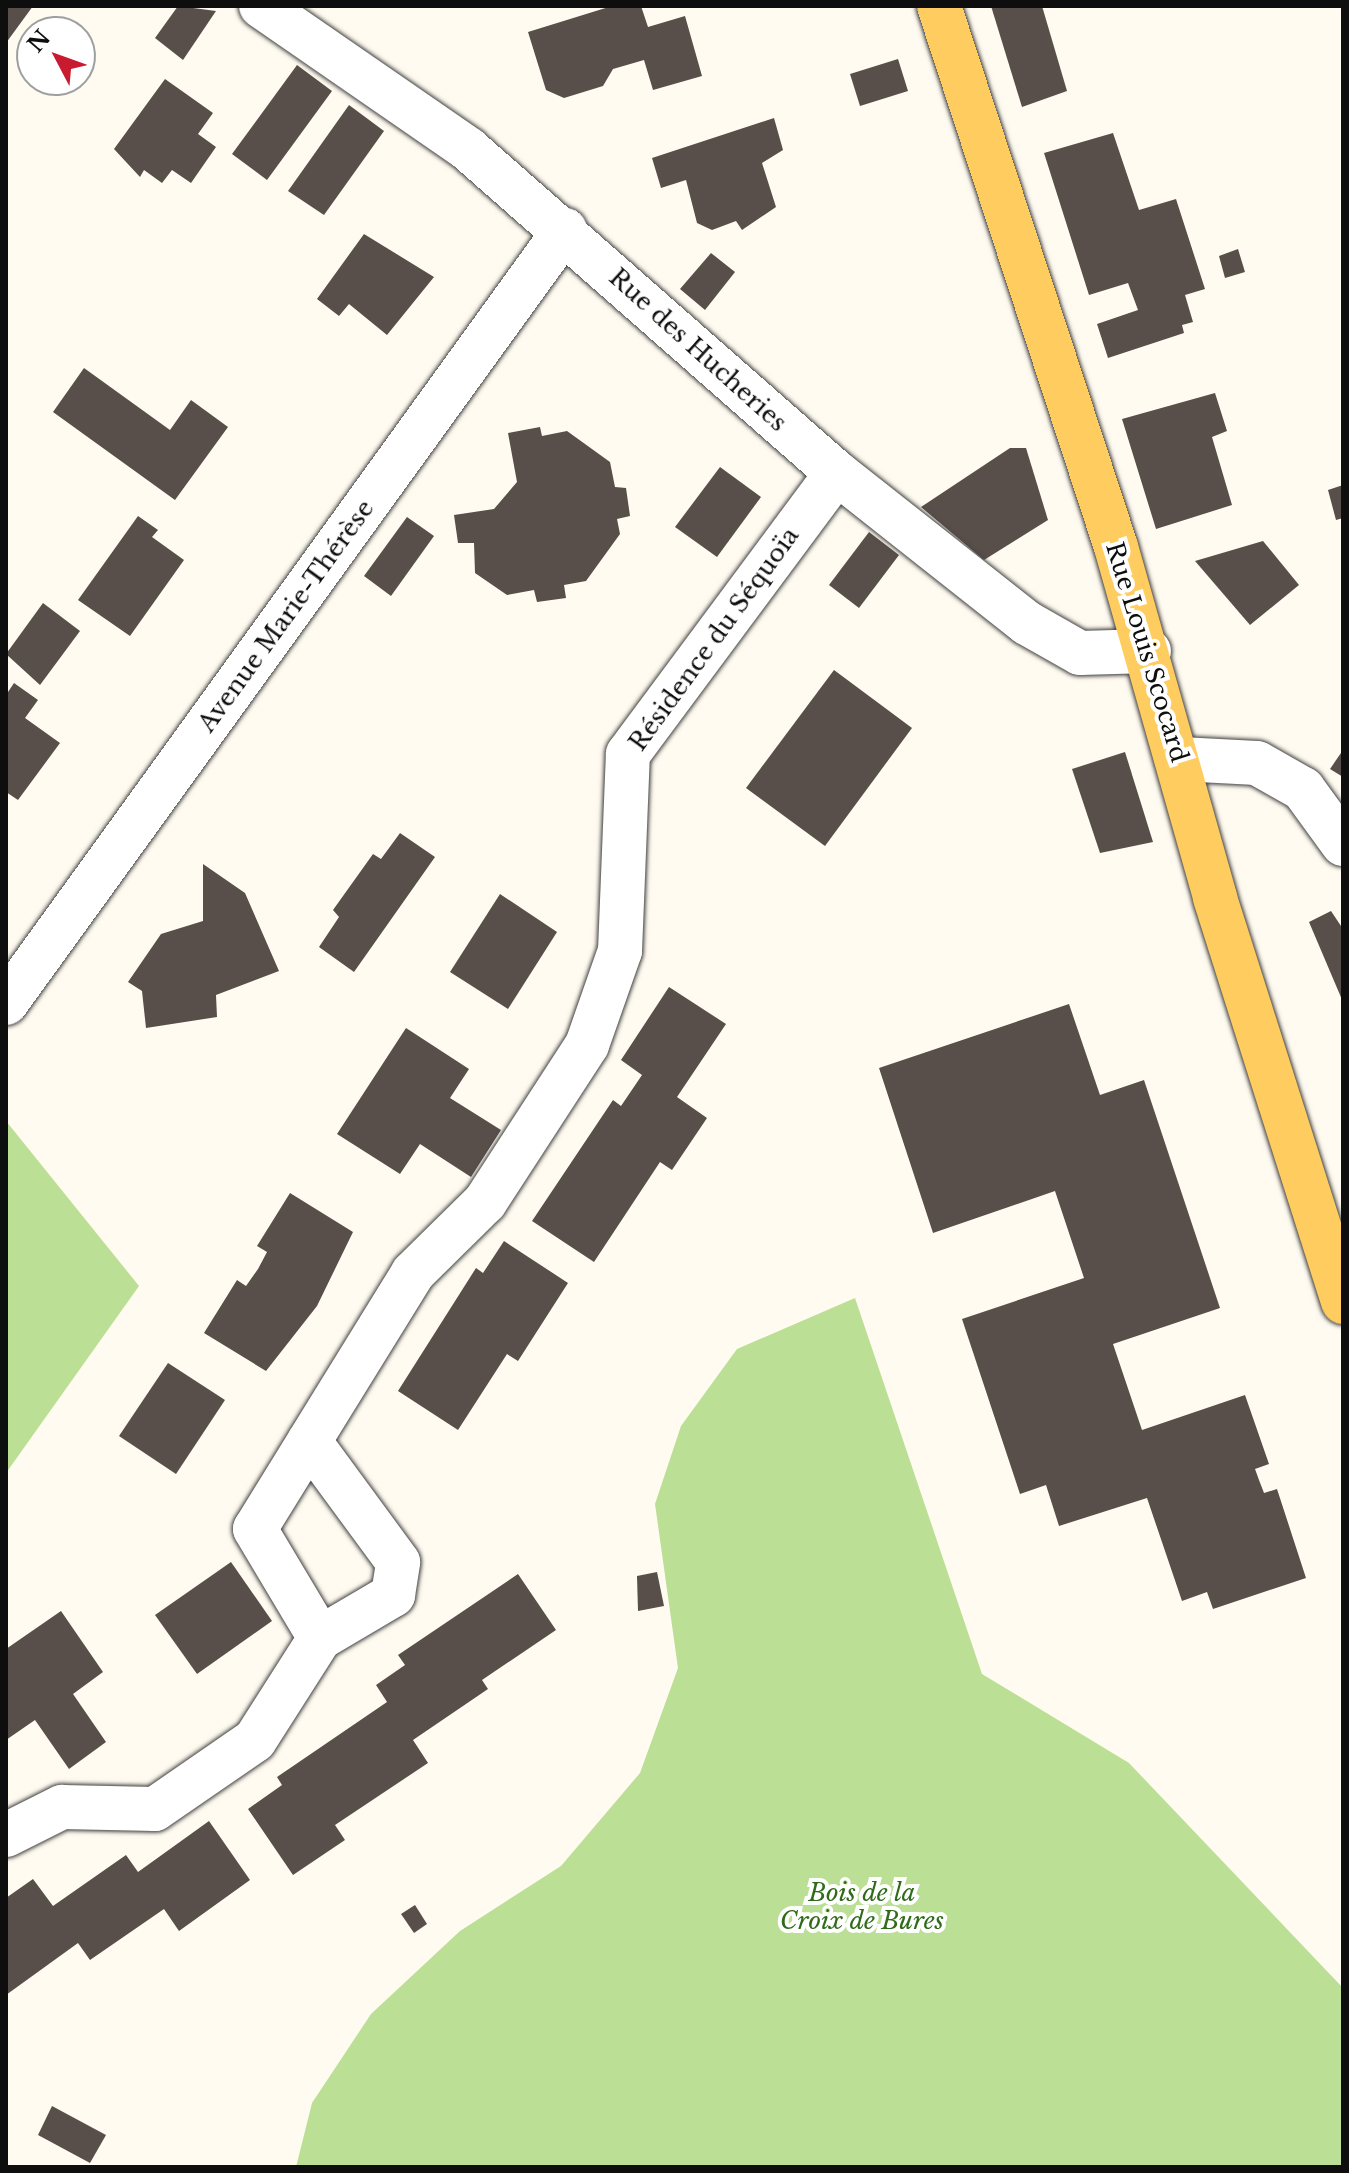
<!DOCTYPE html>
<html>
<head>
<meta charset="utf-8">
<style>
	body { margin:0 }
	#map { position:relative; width:1349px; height:2173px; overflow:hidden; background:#fffbf0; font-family:"Libre Baskerville",serif }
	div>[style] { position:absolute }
	.forest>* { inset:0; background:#bbdf94 }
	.building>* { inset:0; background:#584e4a }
	.roads { filter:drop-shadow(0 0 2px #414141) drop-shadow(0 0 2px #414141) }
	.minor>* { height:44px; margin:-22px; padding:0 22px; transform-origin:22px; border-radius:22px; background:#fff }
	.major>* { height:44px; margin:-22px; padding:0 22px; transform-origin:22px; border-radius:22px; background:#ffcc60 }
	span { translate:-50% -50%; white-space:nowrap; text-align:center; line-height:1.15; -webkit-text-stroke:8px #fff; paint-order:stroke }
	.street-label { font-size:24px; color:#0e0e0e }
	.park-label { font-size:24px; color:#306b19; font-style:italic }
	.frame { position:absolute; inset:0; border:8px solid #0e0e0e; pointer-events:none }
	.north { position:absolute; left:16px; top:16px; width:80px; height:80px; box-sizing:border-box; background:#fff; border:2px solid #9f9f9f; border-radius:50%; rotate:311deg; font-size:22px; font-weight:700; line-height:32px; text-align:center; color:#0e0e0e }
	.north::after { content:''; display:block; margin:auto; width:28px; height:36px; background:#c91b30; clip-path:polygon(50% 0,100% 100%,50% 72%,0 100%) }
</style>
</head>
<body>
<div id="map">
	<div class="forest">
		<div style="clip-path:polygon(6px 1121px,139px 1286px,6px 1473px)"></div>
		<div style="clip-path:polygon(855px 1298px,982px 1674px,1129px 1763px,1343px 1988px,1343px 2167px,296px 2167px,312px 2103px,371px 2014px,460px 1931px,561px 1866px,640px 1773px,678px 1668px,655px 1504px,681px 1426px,737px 1349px)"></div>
	</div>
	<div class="building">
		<div style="clip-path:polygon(6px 6px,33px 6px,6px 43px)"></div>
		<div style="clip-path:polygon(178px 6px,216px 11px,183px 60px,155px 38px)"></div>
		<div style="clip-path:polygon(612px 6px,641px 6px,648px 27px,685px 16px,702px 76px,653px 90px,644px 60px,613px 69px,603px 86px,564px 98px,546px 90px,528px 32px)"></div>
		<div style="clip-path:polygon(991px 6px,1042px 6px,1067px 91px,1022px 107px)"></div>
		<div style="clip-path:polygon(898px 59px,908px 91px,860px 106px,850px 74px)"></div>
		<div style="clip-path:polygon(297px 65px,332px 91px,267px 180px,232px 154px)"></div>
		<div style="clip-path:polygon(165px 79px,213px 113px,198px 134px,216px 147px,191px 183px,172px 170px,162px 183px,144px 170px,140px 177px,114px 149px)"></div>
		<div style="clip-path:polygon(349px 105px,384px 131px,324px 215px,288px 191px)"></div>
		<div style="clip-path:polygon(774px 118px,783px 150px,762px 163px,776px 207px,742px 230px,736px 221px,712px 230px,697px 223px,686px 180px,661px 188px,652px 158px)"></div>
		<div style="clip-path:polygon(1113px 133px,1139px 210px,1176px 199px,1205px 289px,1185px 295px,1193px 322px,1182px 325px,1184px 333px,1108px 358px,1097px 324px,1138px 310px,1128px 283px,1089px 295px,1044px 153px)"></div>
		<div style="clip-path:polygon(364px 234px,434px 277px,387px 335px,349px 304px,339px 316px,317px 299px)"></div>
		<div style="clip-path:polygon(1238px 249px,1245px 272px,1225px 278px,1219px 256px)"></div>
		<div style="clip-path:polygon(711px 253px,735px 272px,705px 310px,680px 289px)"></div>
		<div style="clip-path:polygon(84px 368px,170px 430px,191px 400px,228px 427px,175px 500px,53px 412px)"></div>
		<div style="clip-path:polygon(1215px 393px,1227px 431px,1212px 437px,1232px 505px,1156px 529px,1122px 419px)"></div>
		<div style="clip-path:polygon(540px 427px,542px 436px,567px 431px,610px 462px,615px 487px,626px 488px,630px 516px,617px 519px,620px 534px,586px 581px,564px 585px,566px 598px,537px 602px,534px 590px,507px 595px,475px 573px,474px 543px,458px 543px,454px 515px,494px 509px,517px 482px,508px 433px)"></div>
		<div style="clip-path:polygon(1010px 448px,1026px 448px,1048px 520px,984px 560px,921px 507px)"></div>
		<div style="clip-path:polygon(720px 467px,761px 497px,717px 557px,675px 527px)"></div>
		<div style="clip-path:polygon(1343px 485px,1343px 518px,1336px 520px,1328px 490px)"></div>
		<div style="clip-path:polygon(138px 516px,158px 530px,152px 537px,184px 560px,130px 636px,78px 600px)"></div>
		<div style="clip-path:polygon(407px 517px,434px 536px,391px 596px,364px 576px)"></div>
		<div style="clip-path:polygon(869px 532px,899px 555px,859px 608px,829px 585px)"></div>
		<div style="clip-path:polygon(1263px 541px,1299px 585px,1250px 625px,1195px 561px)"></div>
		<div style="clip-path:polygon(43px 603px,80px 631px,40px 685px,6px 654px)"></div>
		<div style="clip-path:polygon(834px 670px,912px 728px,825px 846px,746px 788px)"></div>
		<div style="clip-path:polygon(14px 683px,38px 700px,25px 718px,60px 743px,18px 800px,6px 792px,6px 695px)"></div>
		<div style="clip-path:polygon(1343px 750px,1343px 777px,1330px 769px)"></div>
		<div style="clip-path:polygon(1125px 752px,1153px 842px,1100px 853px,1072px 769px)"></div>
		<div style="clip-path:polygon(400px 833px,435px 857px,354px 972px,319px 947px,339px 917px,333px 910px,373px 854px,381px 859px)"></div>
		<div style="clip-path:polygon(203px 864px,245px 893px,279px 971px,216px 995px,217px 1017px,146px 1028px,142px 991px,128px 982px,161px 934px,203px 921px)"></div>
		<div style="clip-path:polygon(500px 894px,557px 932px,508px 1009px,450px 972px)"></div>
		<div style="clip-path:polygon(1331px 911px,1343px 929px,1343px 1002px,1309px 922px)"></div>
		<div style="clip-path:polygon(669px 987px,726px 1024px,677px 1097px,707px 1118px,672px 1170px,660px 1162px,594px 1262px,532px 1221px,613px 1100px,621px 1106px,642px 1075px,621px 1060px)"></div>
		<div style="clip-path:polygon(1069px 1004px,1100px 1095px,1144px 1080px,1220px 1308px,1113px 1344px,1142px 1430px,1245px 1395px,1269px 1464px,1255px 1469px,1259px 1480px,1264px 1493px,1277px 1489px,1306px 1578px,1213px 1609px,1207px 1592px,1182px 1601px,1147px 1498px,1059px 1526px,1046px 1485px,1020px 1494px,962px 1319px,1084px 1278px,1055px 1191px,933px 1233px,879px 1068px)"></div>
		<div style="clip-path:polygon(406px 1028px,469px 1069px,450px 1098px,501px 1130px,471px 1177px,420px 1144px,400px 1174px,337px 1134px)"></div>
		<div style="clip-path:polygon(290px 1193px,353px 1232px,317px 1306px,266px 1371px,204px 1333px,237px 1280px,246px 1286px,258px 1269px,267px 1252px,257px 1246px)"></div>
		<div style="clip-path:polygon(504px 1241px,568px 1283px,518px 1361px,507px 1354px,458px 1430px,398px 1391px,476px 1268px,483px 1273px)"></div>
		<div style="clip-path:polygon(168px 1363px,225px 1400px,176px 1474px,119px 1436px)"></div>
		<div style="clip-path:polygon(231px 1562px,272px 1621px,197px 1674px,155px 1615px)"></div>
		<div style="clip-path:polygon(657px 1572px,664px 1606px,638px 1611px,637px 1576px)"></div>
		<div style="clip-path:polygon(518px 1574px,556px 1630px,482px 1680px,488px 1689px,413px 1740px,428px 1763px,335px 1825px,345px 1840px,293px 1875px,248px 1809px,282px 1785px,277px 1777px,387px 1702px,376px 1685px,405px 1665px,398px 1655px)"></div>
		<div style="clip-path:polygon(61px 1611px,103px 1672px,73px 1694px,106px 1742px,69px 1769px,35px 1720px,6px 1740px,6px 1649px)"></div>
		<div style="clip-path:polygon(209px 1821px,250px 1880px,179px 1931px,164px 1909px,90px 1960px,78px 1943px,6px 1995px,6px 1898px,33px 1879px,53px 1906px,126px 1855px,138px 1872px)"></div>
		<div style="clip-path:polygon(415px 1905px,427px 1924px,414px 1933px,401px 1914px)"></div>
		<div style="clip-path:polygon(52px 2106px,106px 2135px,90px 2163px,38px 2135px)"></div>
	</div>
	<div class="roads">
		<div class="minor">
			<div style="left:261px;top:6px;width:252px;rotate:34.6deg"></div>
			<div style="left:468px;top:149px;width:491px;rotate:41.3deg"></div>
			<div style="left:837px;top:473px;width:242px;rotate:38.3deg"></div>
			<div style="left:1027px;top:623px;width:61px;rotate:29.5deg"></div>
			<div style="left:1080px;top:653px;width:69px;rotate:-1.7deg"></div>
			<div style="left:1180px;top:759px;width:77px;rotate:3deg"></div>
			<div style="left:1257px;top:763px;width:53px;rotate:29.5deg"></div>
			<div style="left:1303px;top:789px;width:68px;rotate:54deg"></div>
			<div style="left:6px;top:1003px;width:954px;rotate:-54.13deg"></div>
			<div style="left:320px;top:1638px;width:127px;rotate:-120.8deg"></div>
			<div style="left:255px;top:1529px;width:301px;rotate:-58.3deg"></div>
			<div style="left:413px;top:1273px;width:101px;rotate:-44.6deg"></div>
			<div style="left:485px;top:1202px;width:187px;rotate:-57deg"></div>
			<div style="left:587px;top:1045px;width:100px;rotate:-70.7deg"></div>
			<div style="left:620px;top:951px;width:197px;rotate:-87.7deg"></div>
			<div style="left:628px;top:754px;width:350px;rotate:-53.4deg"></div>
			<div style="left:6px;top:1835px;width:63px;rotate:-26.6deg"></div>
			<div style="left:62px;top:1807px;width:93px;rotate:1.2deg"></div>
			<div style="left:155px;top:1809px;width:121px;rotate:-34.6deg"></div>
			<div style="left:255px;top:1740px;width:121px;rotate:-57.5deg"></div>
			<div style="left:320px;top:1638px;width:85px;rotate:-30.5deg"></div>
			<div style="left:393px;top:1595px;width:33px;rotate:-81deg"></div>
			<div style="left:398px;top:1562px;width:150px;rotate:-126.3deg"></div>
		</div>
		<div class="major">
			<div style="left:939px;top:6px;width:569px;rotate:71.88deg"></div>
			<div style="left:1116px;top:547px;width:365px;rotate:74.2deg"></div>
			<div style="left:1215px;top:898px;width:424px;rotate:72.4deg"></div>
		</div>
	</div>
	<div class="street-label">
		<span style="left:698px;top:350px;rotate:42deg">Rue des Hucheries</span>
		<span style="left:286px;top:616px;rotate:-54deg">Avenue Marie-Thérèse</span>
		<span style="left:714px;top:639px;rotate:-54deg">Résidence du Séquoïa</span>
		<span style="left:1147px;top:652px;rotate:73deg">Rue Louis Scocard</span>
	</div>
	<div class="park-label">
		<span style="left:862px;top:1907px">Bois de la<br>Croix de Bures</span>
	</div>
	<div class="frame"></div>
	<div class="north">N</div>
</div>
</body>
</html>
